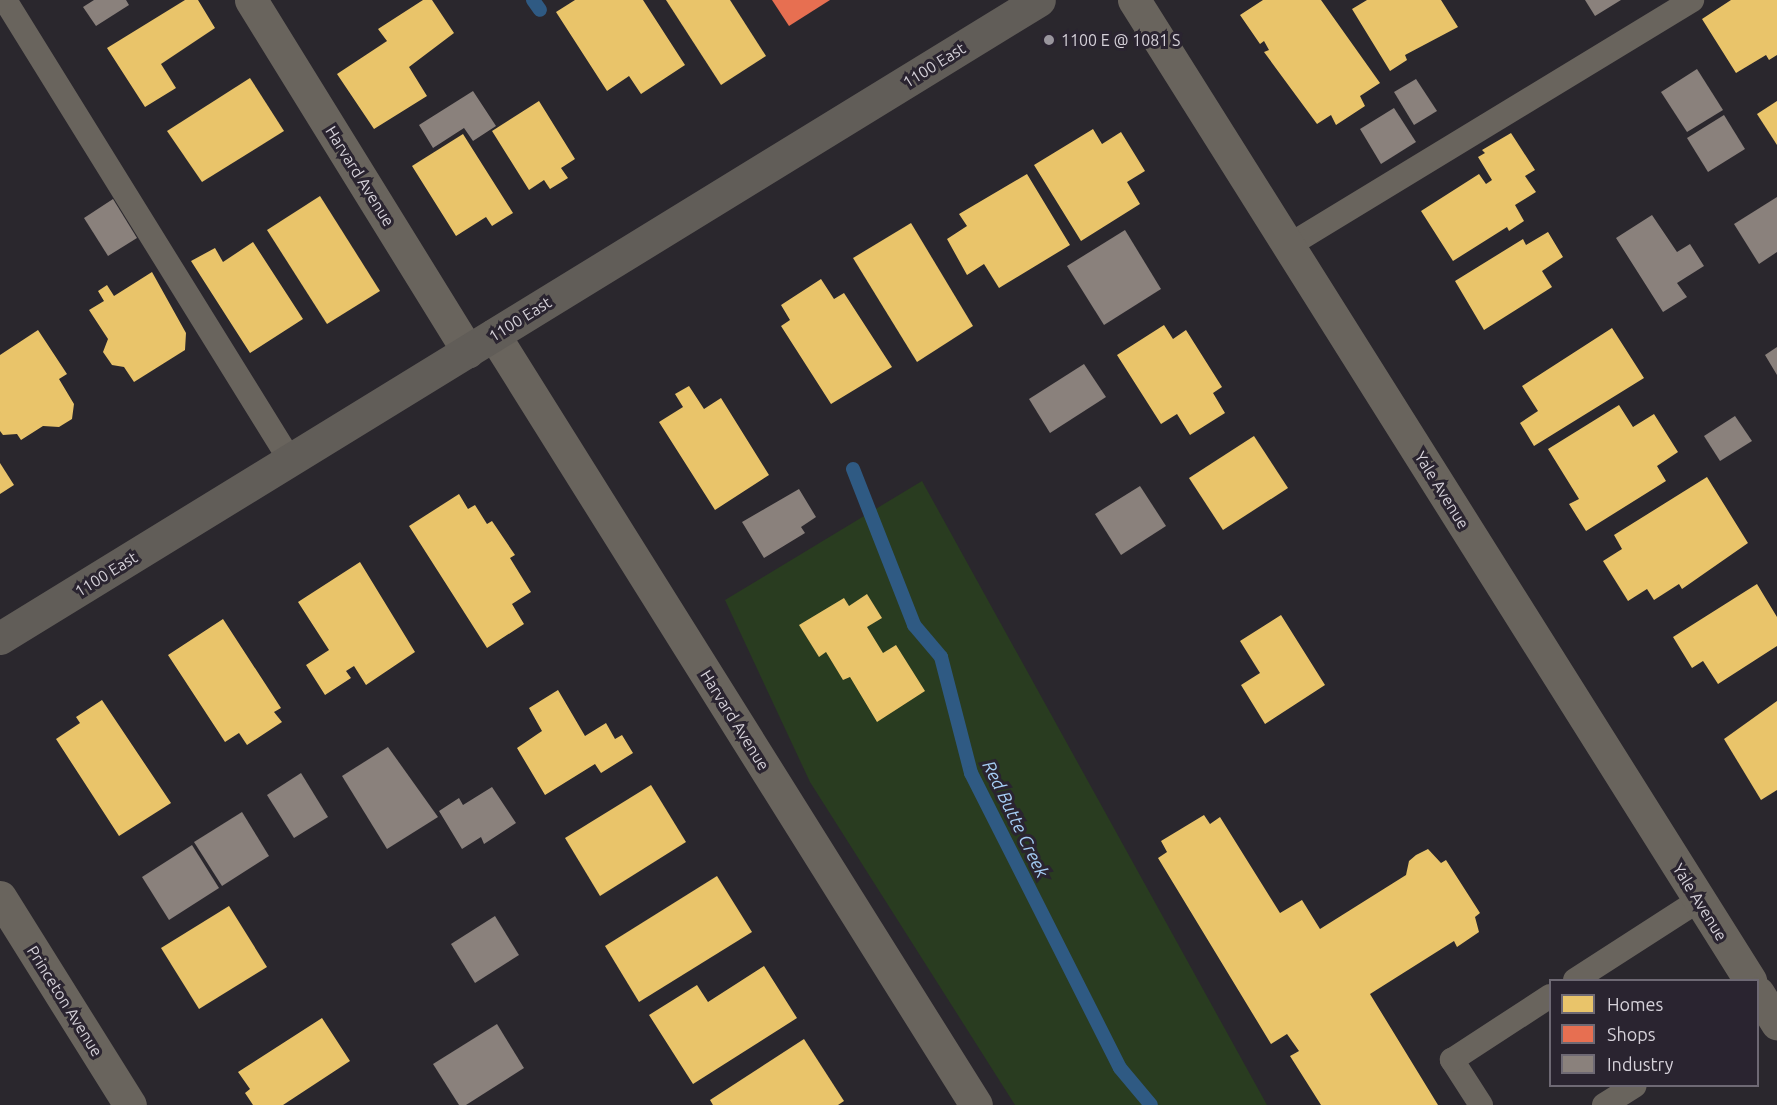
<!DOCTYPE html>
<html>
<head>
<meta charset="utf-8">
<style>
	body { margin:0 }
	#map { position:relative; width:1777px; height:1105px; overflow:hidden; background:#2a272d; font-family:Ubuntu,sans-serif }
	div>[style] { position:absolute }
	.green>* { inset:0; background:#293c20 }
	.homes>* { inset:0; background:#e9c46a }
	.shops>* { inset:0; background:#e76f51 }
	.industry>* { inset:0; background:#8a817c }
	.stream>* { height:14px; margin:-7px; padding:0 7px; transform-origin:7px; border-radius:7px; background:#2f5a83 }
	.lane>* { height:24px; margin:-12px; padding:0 12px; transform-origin:12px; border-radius:12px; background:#69645d }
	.street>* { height:33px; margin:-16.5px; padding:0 16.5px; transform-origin:16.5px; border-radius:16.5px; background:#69645d }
	.secondary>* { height:33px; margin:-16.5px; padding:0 16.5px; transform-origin:16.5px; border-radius:16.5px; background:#615d58 }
	.dots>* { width:16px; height:16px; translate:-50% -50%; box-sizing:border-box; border:3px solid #2a2430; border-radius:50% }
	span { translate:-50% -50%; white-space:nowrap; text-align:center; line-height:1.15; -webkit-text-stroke:6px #2a2430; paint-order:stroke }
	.poi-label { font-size:16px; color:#d5d1d9 }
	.left { translate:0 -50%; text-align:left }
	.street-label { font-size:16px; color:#d5d1d9 }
	.water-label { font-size:18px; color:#a5cdf5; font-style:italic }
	.legend { position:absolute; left:1549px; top:979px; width:210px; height:108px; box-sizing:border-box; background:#2a2430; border:2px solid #6e6974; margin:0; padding:8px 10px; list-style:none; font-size:18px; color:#d5d1d9 }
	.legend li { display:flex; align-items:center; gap:12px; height:30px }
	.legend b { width:30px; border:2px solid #6e6974 }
</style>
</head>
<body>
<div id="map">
	<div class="green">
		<div style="clip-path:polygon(922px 481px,1267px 1105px,1015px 1105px,810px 782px,725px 600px)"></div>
	</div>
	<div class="homes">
		<div style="clip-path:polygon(185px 0,198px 0,215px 28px,161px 64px,176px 88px,145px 107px,107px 48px)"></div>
		<div style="clip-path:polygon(423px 0,432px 0,454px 33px,409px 67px,427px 96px,374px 129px,337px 74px,387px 41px,378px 29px)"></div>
		<div style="clip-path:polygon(575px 0,643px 0,685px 65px,641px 94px,629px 76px,607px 91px,556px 12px)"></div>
		<div style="clip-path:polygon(666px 0,730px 0,766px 56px,721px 85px)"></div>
		<div style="clip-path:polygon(1263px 0,1321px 0,1380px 83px,1360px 96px,1365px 106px,1336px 125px,1331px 115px,1317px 124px,1264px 52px,1269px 50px,1264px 41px,1260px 44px,1240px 15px)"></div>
		<div style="clip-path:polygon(1367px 0,1441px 0,1458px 27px,1405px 55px,1407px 60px,1390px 71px,1352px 9px)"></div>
		<div style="clip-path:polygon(1731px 0,1777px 0,1777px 55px,1769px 60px,1766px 55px,1736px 73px,1702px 19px)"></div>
		<div style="clip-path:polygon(250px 78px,284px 131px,202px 182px,167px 131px)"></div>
		<div style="clip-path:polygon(539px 101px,575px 159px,561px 168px,568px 178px,550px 189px,544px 180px,529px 190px,492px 131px)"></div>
		<div style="clip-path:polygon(1777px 101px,1777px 145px,1757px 114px)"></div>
		<div style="clip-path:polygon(1093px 129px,1102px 144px,1121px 132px,1145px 171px,1127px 182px,1140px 204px,1081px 241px,1034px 165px)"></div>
		<div style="clip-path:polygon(1511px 133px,1535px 170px,1525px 176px,1536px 192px,1515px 205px,1524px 221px,1509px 231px,1507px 227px,1453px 261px,1421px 211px,1479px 174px,1486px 184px,1492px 180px,1478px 157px,1485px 153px,1482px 150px)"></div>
		<div style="clip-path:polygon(463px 134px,513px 213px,492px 226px,486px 217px,456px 236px,412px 166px)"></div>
		<div style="clip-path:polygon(1027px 174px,1070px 245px,999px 288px,984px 264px,967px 275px,947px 239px,967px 226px,959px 214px)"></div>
		<div style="clip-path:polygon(320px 196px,380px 291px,327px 324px,267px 230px)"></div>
		<div style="clip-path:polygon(911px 223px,973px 326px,917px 362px,853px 258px)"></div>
		<div style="clip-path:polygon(1548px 232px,1563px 257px,1542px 271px,1552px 287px,1484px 330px,1455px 281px,1523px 239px,1526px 245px)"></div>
		<div style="clip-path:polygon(253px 242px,303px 319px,250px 353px,191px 261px,215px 248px,223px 262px)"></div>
		<div style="clip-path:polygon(152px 272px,186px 333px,185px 350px,134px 382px,124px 367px,112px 365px,103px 352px,108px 339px,89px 310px,104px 301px,98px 291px,107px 285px,114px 296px)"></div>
		<div style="clip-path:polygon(821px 279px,834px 299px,844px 293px,892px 367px,831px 404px,781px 326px,790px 320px,781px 305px)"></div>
		<div style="clip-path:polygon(1164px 325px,1173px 339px,1186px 330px,1222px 387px,1213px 393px,1225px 413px,1190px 435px,1177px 414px,1161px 424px,1117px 355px)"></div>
		<div style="clip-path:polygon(1612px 328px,1644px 378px,1534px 446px,1520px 423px,1538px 411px,1522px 386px)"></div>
		<div style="clip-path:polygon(38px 330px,67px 374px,59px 379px,74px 404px,72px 419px,59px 427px,43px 426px,21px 440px,17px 434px,3px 435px,0 431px,0 355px)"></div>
		<div style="clip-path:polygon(689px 386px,704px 409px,721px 398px,769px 475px,715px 510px,659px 422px,683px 407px,675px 394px)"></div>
		<div style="clip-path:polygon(1619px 405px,1633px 427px,1654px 414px,1678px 452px,1657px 466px,1666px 481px,1586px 531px,1569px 504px,1579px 499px,1548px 449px)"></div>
		<div style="clip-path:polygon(1254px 436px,1288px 488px,1223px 530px,1189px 478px)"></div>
		<div style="clip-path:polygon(0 463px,14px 485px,0 494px)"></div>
		<div style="clip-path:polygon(1707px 477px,1748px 543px,1682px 589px,1679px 584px,1654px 600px,1647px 589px,1628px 601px,1603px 561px,1622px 549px,1614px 535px)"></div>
		<div style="clip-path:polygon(459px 494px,468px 509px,475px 505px,487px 524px,492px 521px,515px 555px,510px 558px,531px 592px,512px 604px,524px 624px,487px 648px,409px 526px)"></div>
		<div style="clip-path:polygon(360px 562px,415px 652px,366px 685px,354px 666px,346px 671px,351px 678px,325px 695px,306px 665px,329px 650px,298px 602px)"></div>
		<div style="clip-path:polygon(1757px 584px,1777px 617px,1777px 646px,1718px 684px,1703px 661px,1692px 668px,1673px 637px)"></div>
		<div style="clip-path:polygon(867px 594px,882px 618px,867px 627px,883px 653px,896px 645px,925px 691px,877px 722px,850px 677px,843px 680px,826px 652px,819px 657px,799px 625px,844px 598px,849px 606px)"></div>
		<div style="clip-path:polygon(1281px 615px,1325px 685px,1265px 724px,1241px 685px,1260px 673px,1240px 641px)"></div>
		<div style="clip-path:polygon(223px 619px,281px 708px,274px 712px,282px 722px,247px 745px,239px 733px,225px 742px,168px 655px)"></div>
		<div style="clip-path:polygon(558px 690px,585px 736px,606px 723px,615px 739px,622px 735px,633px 753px,601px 773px,595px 764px,545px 795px,517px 748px,542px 731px,529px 708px)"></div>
		<div style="clip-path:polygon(102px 700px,171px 803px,119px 836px,56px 739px,80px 723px,76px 717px)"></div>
		<div style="clip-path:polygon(1777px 701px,1777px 790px,1761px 800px,1724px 739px)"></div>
		<div style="clip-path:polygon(651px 785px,686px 842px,600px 896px,565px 838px)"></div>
		<div style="clip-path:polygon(1204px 815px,1210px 824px,1220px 817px,1280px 913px,1302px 900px,1320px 929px,1406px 875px,1409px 861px,1416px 855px,1428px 849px,1441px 863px,1446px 860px,1480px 913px,1475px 917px,1479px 932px,1457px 947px,1454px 941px,1370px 994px,1438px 1105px,1321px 1105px,1290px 1056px,1299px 1051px,1287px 1034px,1271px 1044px,1158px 858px,1167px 852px,1161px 841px)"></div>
		<div style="clip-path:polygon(717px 876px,752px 932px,639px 1002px,605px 946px)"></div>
		<div style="clip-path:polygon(229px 906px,267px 967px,199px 1009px,161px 948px)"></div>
		<div style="clip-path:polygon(764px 966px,797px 1018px,693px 1084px,649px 1015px,697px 985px,708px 1002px)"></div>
		<div style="clip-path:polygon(322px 1018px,350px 1061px,283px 1105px,253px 1105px,245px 1093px,250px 1089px,238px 1072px)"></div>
		<div style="clip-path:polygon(804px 1039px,844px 1101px,838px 1105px,713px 1105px,710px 1100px)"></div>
	</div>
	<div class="shops">
		<div style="clip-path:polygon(772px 0,830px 0,789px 26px)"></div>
	</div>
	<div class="industry">
		<div style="clip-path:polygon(94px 0,126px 0,129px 5px,96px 26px,83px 7px)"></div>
		<div style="clip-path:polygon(1585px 0,1621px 0,1595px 16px)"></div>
		<div style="clip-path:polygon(1697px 69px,1723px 110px,1687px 132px,1661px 92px)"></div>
		<div style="clip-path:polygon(1416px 79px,1437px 111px,1414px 125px,1394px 92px)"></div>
		<div style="clip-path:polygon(473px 91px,496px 126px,473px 141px,464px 128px,433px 148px,419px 125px)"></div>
		<div style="clip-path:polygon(1394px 108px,1416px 142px,1381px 164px,1360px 129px)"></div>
		<div style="clip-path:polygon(1724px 115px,1745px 149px,1708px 172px,1687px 138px)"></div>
		<div style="clip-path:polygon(1777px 197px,1777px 252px,1759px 264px,1734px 224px)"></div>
		<div style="clip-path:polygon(113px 199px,137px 238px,108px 256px,84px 218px)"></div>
		<div style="clip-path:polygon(1652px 215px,1677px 252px,1690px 244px,1704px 266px,1677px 283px,1687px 297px,1663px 312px,1616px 238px)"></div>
		<div style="clip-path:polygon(1125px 230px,1161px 289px,1104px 325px,1067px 266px)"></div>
		<div style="clip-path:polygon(1777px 347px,1777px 375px,1765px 355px)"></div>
		<div style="clip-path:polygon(1084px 364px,1106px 397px,1050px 433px,1029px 399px)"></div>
		<div style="clip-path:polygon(1735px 416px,1752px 441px,1720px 461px,1704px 436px)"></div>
		<div style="clip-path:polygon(1140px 486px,1166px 526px,1121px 555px,1095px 514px)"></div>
		<div style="clip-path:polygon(799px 489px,816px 517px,801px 527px,805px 533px,764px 558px,742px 522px)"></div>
		<div style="clip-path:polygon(388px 747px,438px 817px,387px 849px,342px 776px)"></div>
		<div style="clip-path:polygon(301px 773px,328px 817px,294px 838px,267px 795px)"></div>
		<div style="clip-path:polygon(492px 787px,516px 823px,484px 844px,481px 837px,462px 849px,439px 811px,459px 798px,463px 805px)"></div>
		<div style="clip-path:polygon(242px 812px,269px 856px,222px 886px,194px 842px)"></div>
		<div style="clip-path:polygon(192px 845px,219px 888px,169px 920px,142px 877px)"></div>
		<div style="clip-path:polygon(495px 916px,519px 955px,475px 983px,451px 944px)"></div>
		<div style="clip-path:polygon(497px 1024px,524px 1068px,466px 1105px,459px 1105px,433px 1064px)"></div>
	</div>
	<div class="stream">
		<div style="left:533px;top:0;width:12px;rotate:55deg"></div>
		<div style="left:853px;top:469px;width:168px;rotate:68.6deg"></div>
		<div style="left:914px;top:625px;width:42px;rotate:49.8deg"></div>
		<div style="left:941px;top:657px;width:120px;rotate:75.5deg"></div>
		<div style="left:971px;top:773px;width:330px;rotate:63.2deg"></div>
		<div style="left:1120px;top:1068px;width:48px;rotate:50deg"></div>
	</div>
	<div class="lane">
		<div style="left:5px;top:0;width:541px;rotate:58.22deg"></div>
		<div style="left:1288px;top:246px;width:473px;rotate:-31.3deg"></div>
		<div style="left:1575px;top:980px;width:148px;rotate:-32.8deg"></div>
		<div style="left:1481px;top:1105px;width:54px;rotate:-122.8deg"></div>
		<div style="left:1452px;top:1060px;width:117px;rotate:-33.1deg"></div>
		<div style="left:1604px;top:1105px;width:36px;rotate:-32deg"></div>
	</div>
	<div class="street">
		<div style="left:251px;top:0;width:413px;rotate:58.3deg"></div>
		<div style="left:1134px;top:0;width:1158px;rotate:57.85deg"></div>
		<div style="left:494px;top:335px;width:908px;rotate:57.95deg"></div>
		<div style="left:0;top:897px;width:245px;rotate:58deg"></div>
		<div style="left:1758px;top:993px;width:36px;rotate:58deg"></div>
	</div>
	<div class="secondary">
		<div style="left:0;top:638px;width:1219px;rotate:-31.55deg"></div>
	</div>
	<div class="dots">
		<div style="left:1049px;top:40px;background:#99969d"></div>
	</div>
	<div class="poi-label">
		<span class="left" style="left:1061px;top:40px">1100 E @ 1081 S</span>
	</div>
	<div class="street-label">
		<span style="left:934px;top:65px;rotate:-32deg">1100 East</span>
		<span style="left:360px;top:176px;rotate:58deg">Harvard Avenue</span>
		<span style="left:520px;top:319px;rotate:-32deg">1100 East</span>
		<span style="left:1442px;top:490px;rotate:58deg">Yale Avenue</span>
		<span style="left:106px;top:574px;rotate:-32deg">1100 East</span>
		<span style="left:735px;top:720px;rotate:58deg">Harvard Avenue</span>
		<span style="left:1700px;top:902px;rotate:58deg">Yale Avenue</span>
		<span style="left:65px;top:1001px;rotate:58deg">Princeton Avenue</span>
	</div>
	<div class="water-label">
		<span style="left:1016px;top:819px;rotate:64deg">Red Butte Creek</span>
	</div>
	<ul class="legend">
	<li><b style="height:16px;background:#e9c46a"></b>Homes</li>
	<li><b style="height:16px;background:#e76f51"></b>Shops</li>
	<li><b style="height:16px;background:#8a817c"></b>Industry</li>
	</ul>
</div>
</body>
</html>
